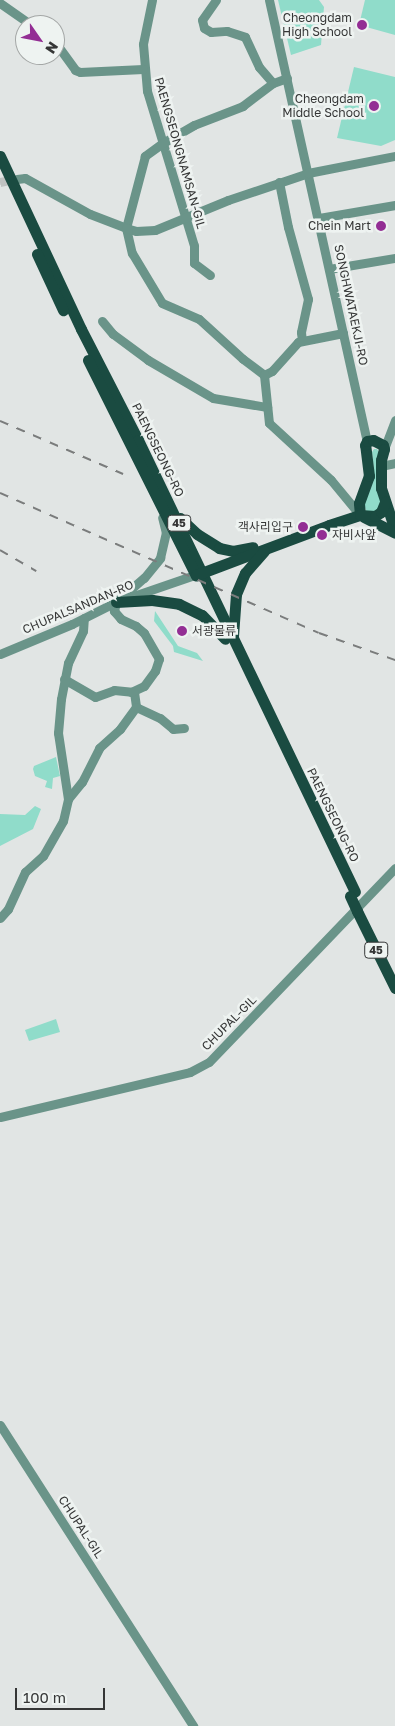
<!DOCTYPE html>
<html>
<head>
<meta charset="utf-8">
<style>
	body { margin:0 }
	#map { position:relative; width:395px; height:1726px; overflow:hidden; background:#e1e5e4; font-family:"Golos Text","Noto Sans KR",sans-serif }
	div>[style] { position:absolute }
	.green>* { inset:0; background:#90dcca }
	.minor-tunnel>* { height:9px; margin-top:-4.5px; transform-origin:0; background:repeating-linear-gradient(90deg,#bfc2c1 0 9px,transparent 0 13.5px) }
	.minor>* { height:9px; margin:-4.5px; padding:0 4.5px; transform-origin:4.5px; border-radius:4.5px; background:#6a9489 }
	.major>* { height:11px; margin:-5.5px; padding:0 5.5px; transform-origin:5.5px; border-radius:5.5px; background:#1a4b41 }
	.rail>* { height:2px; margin-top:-1px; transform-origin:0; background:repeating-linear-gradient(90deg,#7a7c7c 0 9px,transparent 0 18px) }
	.major-bridge>* { height:11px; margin:-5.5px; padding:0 5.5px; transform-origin:5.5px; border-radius:5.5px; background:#1a4b41 }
	.dots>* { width:14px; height:14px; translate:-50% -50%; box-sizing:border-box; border:2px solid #eef3f1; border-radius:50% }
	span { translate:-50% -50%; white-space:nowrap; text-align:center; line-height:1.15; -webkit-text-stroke:5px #eef3f1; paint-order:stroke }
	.shield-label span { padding:1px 4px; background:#eef3f1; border:1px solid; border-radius:4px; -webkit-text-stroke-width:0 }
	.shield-label { font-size:11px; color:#353636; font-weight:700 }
	.poi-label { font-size:12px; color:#353636 }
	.right { translate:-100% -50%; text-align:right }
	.left { translate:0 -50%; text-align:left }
	.street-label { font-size:12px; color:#353636 }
	.north { position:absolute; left:15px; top:15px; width:50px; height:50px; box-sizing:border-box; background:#eef3f1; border:1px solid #a4a7a6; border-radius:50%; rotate:123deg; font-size:14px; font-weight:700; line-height:20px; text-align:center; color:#353636 }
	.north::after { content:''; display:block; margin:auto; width:18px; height:22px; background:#932e94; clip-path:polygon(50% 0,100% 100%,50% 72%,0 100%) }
	.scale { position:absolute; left:15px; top:1688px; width:90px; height:22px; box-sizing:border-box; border:2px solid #353636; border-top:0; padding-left:6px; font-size:15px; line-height:18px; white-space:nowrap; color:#353636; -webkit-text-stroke:4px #eef3f1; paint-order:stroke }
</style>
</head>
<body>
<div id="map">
	<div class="green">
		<div style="clip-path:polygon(278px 0,319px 0,324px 7px,321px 45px,291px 55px)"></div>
		<div style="clip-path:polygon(365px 0,395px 0,395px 35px,359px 25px)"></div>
		<div style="clip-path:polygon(354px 67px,395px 77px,395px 140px,381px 146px,337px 138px)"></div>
		<div style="clip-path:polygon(374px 449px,377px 449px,379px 452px,381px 503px,377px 513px,366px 511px,364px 503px,371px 485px,374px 471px,372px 452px)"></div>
		<div style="clip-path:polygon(155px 611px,178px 646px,197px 653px,203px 661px,174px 652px,173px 646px,154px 621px)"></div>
		<div style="clip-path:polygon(56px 757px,60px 776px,53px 778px,52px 789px,45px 787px,47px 781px,35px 776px,33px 769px,34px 766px)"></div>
		<div style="clip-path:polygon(35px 806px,41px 809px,33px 829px,0 846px,0 814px,25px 815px)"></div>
		<div style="clip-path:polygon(56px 1019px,60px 1032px,29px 1041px,25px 1030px)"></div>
	</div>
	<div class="minor-tunnel">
		<div style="left:0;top:182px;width:16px;rotate:-11deg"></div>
	</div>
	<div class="minor">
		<div style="left:152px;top:0;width:45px;rotate:101.6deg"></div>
		<div style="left:143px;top:44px;width:47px;rotate:85.1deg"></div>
		<div style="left:147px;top:91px;width:162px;rotate:73.1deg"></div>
		<div style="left:194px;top:246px;width:17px;rotate:90deg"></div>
		<div style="left:194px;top:263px;width:20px;rotate:37deg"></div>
		<div style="left:216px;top:0;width:24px;rotate:125deg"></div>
		<div style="left:202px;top:20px;width:8px;rotate:76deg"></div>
		<div style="left:204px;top:28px;width:8px;rotate:30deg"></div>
		<div style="left:211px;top:32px;width:16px;rotate:-4deg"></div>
		<div style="left:227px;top:31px;width:19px;rotate:18deg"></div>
		<div style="left:245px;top:37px;width:33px;rotate:65deg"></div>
		<div style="left:259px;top:67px;width:21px;rotate:49deg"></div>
		<div style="left:269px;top:0;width:452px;rotate:77.5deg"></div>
		<div style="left:0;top:3px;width:39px;rotate:35deg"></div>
		<div style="left:55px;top:42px;width:34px;rotate:54deg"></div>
		<div style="left:75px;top:70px;width:5px;rotate:22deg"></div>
		<div style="left:80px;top:72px;width:63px;rotate:-2.7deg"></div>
		<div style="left:287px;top:78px;width:15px;rotate:160deg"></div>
		<div style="left:273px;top:83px;width:38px;rotate:143deg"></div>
		<div style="left:243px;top:106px;width:53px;rotate:158.8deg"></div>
		<div style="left:194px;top:125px;width:34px;rotate:150deg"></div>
		<div style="left:164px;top:142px;width:24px;rotate:144deg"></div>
		<div style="left:145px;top:156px;width:74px;rotate:104.8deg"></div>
		<div style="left:126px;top:228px;width:26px;rotate:77deg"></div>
		<div style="left:132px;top:253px;width:58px;rotate:59deg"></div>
		<div style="left:162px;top:303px;width:40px;rotate:23.4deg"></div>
		<div style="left:199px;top:319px;width:59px;rotate:42.3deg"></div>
		<div style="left:243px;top:359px;width:26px;rotate:37deg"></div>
		<div style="left:264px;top:375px;width:48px;rotate:84.1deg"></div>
		<div style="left:269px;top:423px;width:84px;rotate:42.6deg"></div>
		<div style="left:331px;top:480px;width:45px;rotate:50.4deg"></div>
		<div style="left:17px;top:179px;width:8px;rotate:-7deg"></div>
		<div style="left:25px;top:178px;width:74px;rotate:29deg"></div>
		<div style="left:90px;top:214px;width:39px;rotate:21deg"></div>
		<div style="left:126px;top:228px;width:10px;rotate:17deg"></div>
		<div style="left:136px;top:231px;width:19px;rotate:-3deg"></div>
		<div style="left:155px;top:230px;width:79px;rotate:-22.3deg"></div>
		<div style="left:228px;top:200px;width:84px;rotate:-18.6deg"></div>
		<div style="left:308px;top:173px;width:89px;rotate:-11.1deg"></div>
		<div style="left:279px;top:182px;width:46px;rotate:78.7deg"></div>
		<div style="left:288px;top:227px;width:75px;rotate:74.5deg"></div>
		<div style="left:308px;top:299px;width:34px;rotate:102deg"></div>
		<div style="left:301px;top:332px;width:9px;rotate:84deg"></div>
		<div style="left:319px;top:218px;width:77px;rotate:-9.7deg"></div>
		<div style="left:329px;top:269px;width:67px;rotate:-9.5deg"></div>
		<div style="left:102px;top:321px;width:17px;rotate:50deg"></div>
		<div style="left:113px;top:334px;width:44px;rotate:36.6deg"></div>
		<div style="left:148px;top:360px;width:75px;rotate:30.3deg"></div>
		<div style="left:213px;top:398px;width:55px;rotate:9.5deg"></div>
		<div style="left:264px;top:375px;width:9px;rotate:-27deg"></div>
		<div style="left:272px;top:371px;width:39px;rotate:-48deg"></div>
		<div style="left:298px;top:342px;width:46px;rotate:-11.3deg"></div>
		<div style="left:384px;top:449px;width:31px;rotate:-69deg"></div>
		<div style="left:381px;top:466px;width:14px;rotate:-12deg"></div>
		<div style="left:0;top:654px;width:78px;rotate:-22.6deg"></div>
		<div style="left:72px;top:624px;width:49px;rotate:-26.6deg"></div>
		<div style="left:116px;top:602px;width:83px;rotate:-18.9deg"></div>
		<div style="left:64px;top:679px;width:36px;rotate:30deg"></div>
		<div style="left:95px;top:697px;width:20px;rotate:-20deg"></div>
		<div style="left:114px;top:690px;width:20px;rotate:6deg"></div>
		<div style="left:134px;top:692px;width:15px;rotate:82deg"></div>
		<div style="left:136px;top:707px;width:26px;rotate:25deg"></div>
		<div style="left:160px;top:718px;width:17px;rotate:40deg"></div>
		<div style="left:173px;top:729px;width:11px;rotate:-5deg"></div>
		<div style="left:131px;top:692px;width:14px;rotate:-25deg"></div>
		<div style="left:144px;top:686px;width:19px;rotate:-54deg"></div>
		<div style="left:155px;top:671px;width:13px;rotate:-72deg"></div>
		<div style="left:159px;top:659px;width:30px;rotate:-120deg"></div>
		<div style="left:144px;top:633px;width:11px;rotate:-139deg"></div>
		<div style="left:136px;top:626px;width:17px;rotate:-155deg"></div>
		<div style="left:121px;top:619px;width:11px;rotate:-131deg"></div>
		<div style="left:114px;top:611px;width:9px;rotate:-77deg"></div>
		<div style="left:116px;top:602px;width:37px;rotate:-41deg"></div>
		<div style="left:144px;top:578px;width:26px;rotate:-51deg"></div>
		<div style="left:160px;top:558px;width:26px;rotate:-77deg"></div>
		<div style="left:166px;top:533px;width:16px;rotate:-104deg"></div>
		<div style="left:68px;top:799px;width:22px;rotate:-51deg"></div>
		<div style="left:82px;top:782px;width:38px;rotate:-63deg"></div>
		<div style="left:99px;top:748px;width:28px;rotate:-42deg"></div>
		<div style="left:120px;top:729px;width:27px;rotate:-54deg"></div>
		<div style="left:0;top:918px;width:12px;rotate:-48deg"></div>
		<div style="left:8px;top:909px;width:41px;rotate:-65.3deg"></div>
		<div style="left:25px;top:872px;width:24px;rotate:-42deg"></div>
		<div style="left:43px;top:856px;width:40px;rotate:-60.3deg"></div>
		<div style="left:63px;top:821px;width:23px;rotate:-77deg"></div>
		<div style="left:68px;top:799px;width:67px;rotate:-98.6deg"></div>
		<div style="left:58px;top:733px;width:34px;rotate:-85deg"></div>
		<div style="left:61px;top:699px;width:37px;rotate:-79deg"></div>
		<div style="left:68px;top:663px;width:35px;rotate:-65deg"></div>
		<div style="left:83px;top:631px;width:13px;rotate:-86deg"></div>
		<div style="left:0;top:1117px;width:195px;rotate:-13.3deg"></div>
		<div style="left:190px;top:1072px;width:21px;rotate:-28deg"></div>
		<div style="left:209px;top:1062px;width:269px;rotate:-46.2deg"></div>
		<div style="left:0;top:1425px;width:358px;rotate:57.3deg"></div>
	</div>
	<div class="major">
		<div style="left:0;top:156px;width:191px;rotate:64.9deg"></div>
		<div style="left:81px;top:329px;width:125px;rotate:62.8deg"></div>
		<div style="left:138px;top:440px;width:501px;rotate:64.35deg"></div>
		<div style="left:37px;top:254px;width:62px;rotate:65.1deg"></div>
		<div style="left:88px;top:360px;width:241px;rotate:63.4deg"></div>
		<div style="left:360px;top:515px;width:12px;rotate:-95deg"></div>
		<div style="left:359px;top:503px;width:29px;rotate:-70deg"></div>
		<div style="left:369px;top:476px;width:31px;rotate:-97deg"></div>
		<div style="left:365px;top:445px;width:4px;rotate:-63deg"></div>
		<div style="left:367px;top:441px;width:6px;rotate:-9deg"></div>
		<div style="left:373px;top:440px;width:11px;rotate:27deg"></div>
		<div style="left:383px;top:445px;width:4px;rotate:76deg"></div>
		<div style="left:384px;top:449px;width:11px;rotate:105deg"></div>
		<div style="left:381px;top:460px;width:28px;rotate:90deg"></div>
		<div style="left:381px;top:488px;width:44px;rotate:71.6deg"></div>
		<div style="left:364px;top:517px;width:35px;rotate:27deg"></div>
		<div style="left:180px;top:518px;width:23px;rotate:43deg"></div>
		<div style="left:197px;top:534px;width:26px;rotate:32deg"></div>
		<div style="left:219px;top:548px;width:14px;rotate:12deg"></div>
		<div style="left:233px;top:551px;width:20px;rotate:-11deg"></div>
		<div style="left:196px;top:575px;width:142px;rotate:-20.6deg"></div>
		<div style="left:329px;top:525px;width:33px;rotate:-18deg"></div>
		<div style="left:360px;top:515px;width:15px;rotate:4deg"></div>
		<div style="left:375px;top:516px;width:7px;rotate:-34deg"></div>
		<div style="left:381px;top:512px;width:11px;rotate:-68deg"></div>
		<div style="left:116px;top:602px;width:36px;rotate:-3deg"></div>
		<div style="left:152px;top:600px;width:27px;rotate:8deg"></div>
		<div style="left:179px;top:604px;width:25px;rotate:26deg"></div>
		<div style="left:202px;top:615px;width:33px;rotate:46deg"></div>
		<div style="left:233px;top:636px;width:42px;rotate:-85.9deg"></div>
		<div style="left:236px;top:594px;width:23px;rotate:-67deg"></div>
		<div style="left:245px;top:573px;width:29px;rotate:-49deg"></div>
		<div style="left:357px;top:911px;width:86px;rotate:63.7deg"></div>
	</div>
	<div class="rail">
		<div style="left:0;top:421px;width:134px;rotate:23.3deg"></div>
		<div style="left:0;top:493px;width:348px;rotate:23.7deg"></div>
		<div style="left:319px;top:633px;width:81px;rotate:19.6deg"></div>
		<div style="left:0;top:550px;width:42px;rotate:30.3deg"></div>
	</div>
	<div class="major-bridge">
		<div style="left:350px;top:896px;width:17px;rotate:65deg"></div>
	</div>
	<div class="dots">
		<div style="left:362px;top:25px;background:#932e94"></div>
		<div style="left:374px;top:106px;background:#932e94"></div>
		<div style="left:381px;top:226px;background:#932e94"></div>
		<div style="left:303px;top:527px;background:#932e94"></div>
		<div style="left:322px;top:535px;background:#932e94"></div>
		<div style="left:182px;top:631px;background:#932e94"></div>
	</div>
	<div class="shield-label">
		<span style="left:179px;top:523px">45</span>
		<span style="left:376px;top:950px">45</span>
	</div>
	<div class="poi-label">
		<span class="right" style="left:352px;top:25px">Cheongdam<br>High School</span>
		<span class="right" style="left:364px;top:106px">Cheongdam<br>Middle School</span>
		<span class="right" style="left:371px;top:226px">Chein Mart</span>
		<span class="right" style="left:293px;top:527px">객사리입구</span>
		<span class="left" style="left:332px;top:535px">자비사앞</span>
		<span class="left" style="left:192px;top:631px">서광물류</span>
	</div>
	<div class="street-label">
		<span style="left:180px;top:153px;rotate:74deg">PAENGSEONGNAMSAN-GIL</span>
		<span style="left:351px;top:305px;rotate:78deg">SONGHWATAEKJI-RO</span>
		<span style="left:158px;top:450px;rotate:64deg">PAENGSEONG-RO</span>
		<span style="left:78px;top:607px;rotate:-23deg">CHUPALSANDAN-RO</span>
		<span style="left:333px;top:815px;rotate:64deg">PAENGSEONG-RO</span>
		<span style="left:229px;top:1023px;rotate:-45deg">CHUPAL-GIL</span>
		<span style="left:81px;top:1527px;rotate:57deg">CHUPAL-GIL</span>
	</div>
	<div class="north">N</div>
	<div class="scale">100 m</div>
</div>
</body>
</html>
